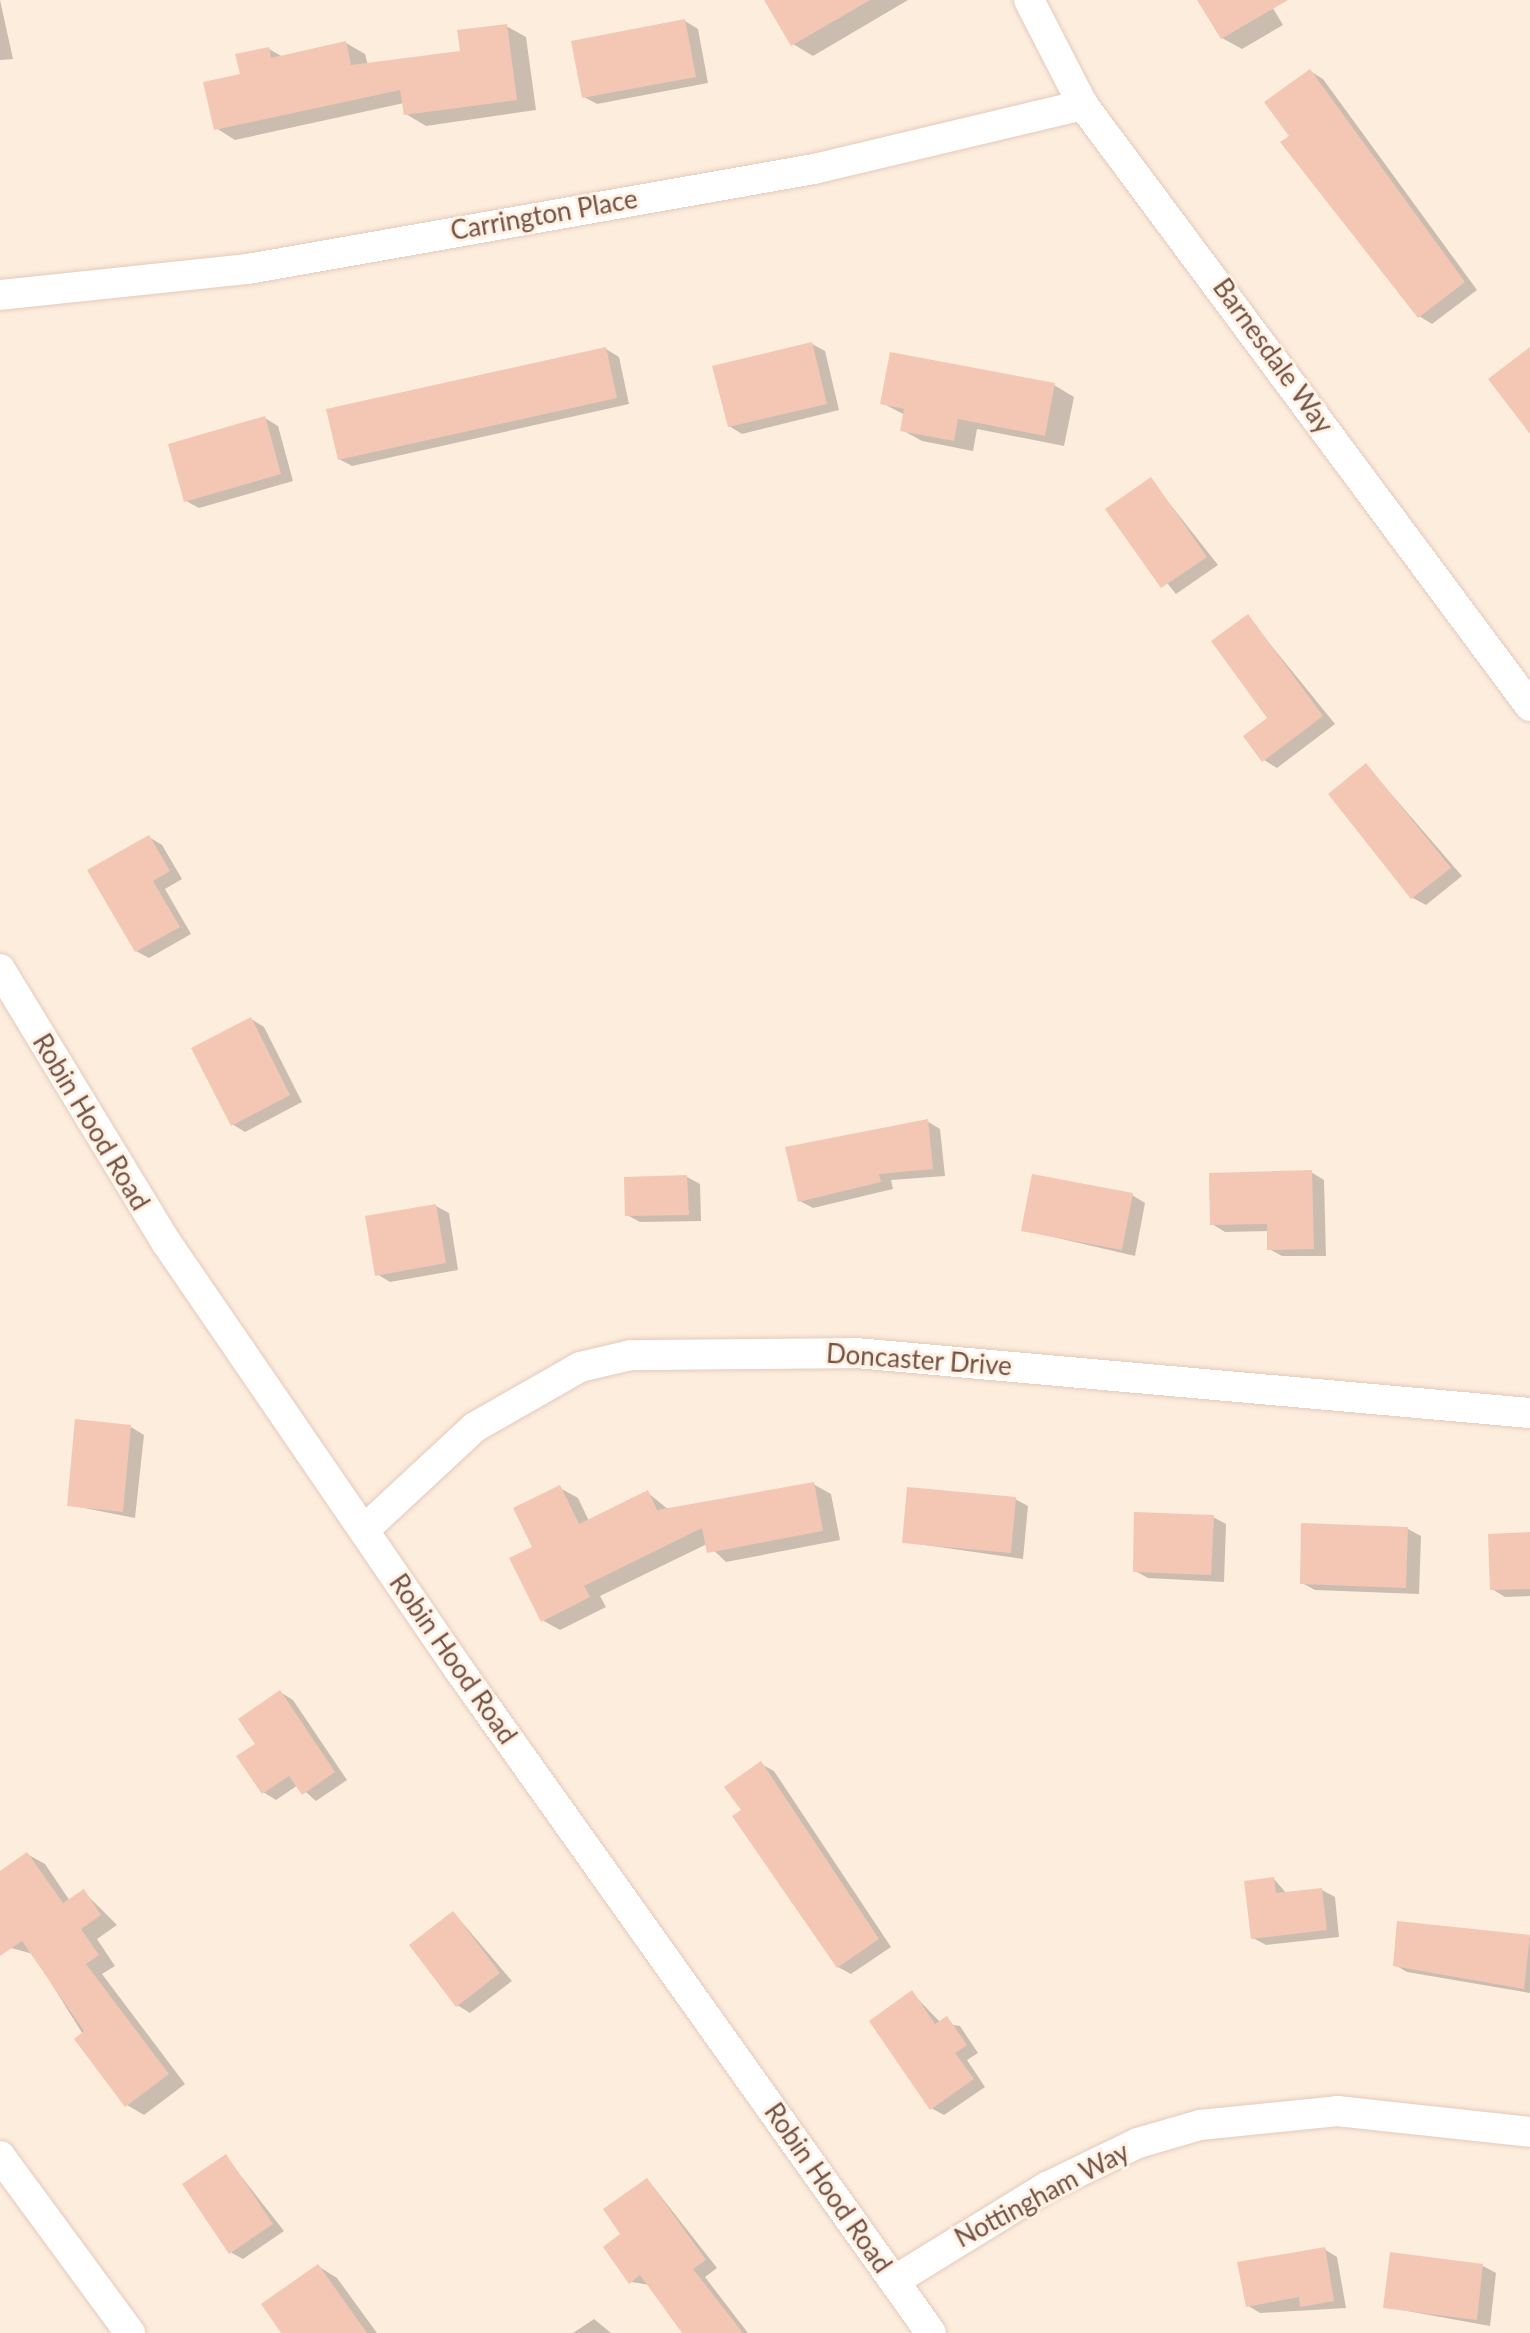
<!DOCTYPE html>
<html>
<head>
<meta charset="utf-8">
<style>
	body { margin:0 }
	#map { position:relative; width:1530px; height:2333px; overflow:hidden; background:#fdeddd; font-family:Lato,sans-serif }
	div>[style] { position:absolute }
	.shadow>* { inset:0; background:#0003 }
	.building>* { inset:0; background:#f3c7b4 }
	.roads { filter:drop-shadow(0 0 2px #e3cabc) drop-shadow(0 0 2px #e3cabc) }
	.street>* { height:30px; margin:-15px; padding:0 15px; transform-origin:15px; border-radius:15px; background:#fff }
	span { translate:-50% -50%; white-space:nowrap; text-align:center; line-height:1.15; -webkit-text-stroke:6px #fff2e4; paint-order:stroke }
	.street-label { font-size:26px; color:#735145 }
</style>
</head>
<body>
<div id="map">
	<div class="shadow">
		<div style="clip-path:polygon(0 0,13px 59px,0 60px)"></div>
		<div style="clip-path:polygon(767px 0,908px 0,813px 56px,793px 44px)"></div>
		<div style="clip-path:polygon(1199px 0,1268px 0,1283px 25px,1242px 49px,1222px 38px)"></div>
		<div style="clip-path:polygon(685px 21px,698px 29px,708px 83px,597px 104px,584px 97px)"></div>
		<div style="clip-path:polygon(506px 26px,526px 37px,536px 110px,426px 126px,406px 114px,404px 103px,235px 140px,216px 128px,242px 76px,269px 49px,283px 57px,346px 43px,365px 54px,368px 65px,462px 53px)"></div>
		<div style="clip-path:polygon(1310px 71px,1323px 79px,1477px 290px,1432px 324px,1419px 316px,1292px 136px)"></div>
		<div style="clip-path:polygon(812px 344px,825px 351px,839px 410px,742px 434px,729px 426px)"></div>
		<div style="clip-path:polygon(606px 349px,619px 357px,629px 404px,352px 466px,339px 459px)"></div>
		<div style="clip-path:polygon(1054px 385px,1074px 397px,1064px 446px,977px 429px,973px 451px,922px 441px,902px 430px,905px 415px,882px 403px)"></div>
		<div style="clip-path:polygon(265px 418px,278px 426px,293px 481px,199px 508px,186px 501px)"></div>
		<div style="clip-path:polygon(1151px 480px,1218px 565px,1176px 594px,1108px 510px)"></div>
		<div style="clip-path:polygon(1248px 617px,1335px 724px,1277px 768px,1264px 760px,1270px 718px)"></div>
		<div style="clip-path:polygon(1367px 766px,1462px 876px,1426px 905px,1413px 898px)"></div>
		<div style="clip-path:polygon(149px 837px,162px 845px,182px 879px,165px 889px,191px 934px,149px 958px,136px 951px)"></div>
		<div style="clip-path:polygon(251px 1019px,264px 1027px,302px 1102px,245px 1132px,232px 1124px)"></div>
		<div style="clip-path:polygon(927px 1121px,940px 1129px,945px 1176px,891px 1180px,893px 1189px,813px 1208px,800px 1201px)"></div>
		<div style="clip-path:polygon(1311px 1172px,1324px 1180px,1326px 1256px,1282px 1256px,1269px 1249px,1269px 1231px,1225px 1232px,1212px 1224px)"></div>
		<div style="clip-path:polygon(687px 1177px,700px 1184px,701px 1221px,640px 1222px,627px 1215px)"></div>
		<div style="clip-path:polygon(1132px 1195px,1145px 1203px,1135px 1256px,1023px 1230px)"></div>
		<div style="clip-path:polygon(436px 1206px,449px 1213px,458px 1270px,390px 1282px,377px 1274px)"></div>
		<div style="clip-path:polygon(131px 1427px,144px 1435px,135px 1518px,69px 1505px)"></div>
		<div style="clip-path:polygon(813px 1484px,831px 1494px,840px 1540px,726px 1562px,707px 1544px,600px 1596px,606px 1607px,560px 1630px,542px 1620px,535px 1547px,560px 1488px,578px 1498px,589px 1521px,648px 1493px,669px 1510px)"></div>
		<div style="clip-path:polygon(1015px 1499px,1028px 1506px,1023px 1559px,904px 1542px)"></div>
		<div style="clip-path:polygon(1213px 1517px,1226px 1524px,1224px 1582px,1148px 1578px,1135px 1571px)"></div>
		<div style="clip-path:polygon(1408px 1529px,1421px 1536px,1419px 1594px,1315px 1590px,1302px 1583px)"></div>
		<div style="clip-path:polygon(1530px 1534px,1530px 1596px,1505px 1597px,1492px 1589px)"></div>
		<div style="clip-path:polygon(280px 1692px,293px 1700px,347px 1780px,316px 1801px,298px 1785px,276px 1800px,263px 1792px,258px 1745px)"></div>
		<div style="clip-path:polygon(761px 1764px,774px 1771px,891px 1947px,851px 1974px,838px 1967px,744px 1810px)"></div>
		<div style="clip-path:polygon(27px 1854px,45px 1864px,70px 1901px,84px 1892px,117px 1925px,97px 1939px,115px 1966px,102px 1974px,185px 2084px,144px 2115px,127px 2105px,33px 1954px,11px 1948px,0 1932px,0 1873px)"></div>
		<div style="clip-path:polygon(1274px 1879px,1287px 1894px,1322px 1890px,1335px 1897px,1339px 1937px,1266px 1945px,1253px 1938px)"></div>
		<div style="clip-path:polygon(454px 1913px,512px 1981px,470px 2013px,457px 2005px)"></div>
		<div style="clip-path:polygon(1399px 1924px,1530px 1937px,1530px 1993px,1407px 1972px,1395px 1965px)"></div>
		<div style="clip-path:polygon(912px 1993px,941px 2023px,960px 2026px,978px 2053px,967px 2060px,985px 2087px,944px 2115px,931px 2108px)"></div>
		<div style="clip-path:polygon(226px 2157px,284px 2231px,243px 2259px,230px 2252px)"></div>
		<div style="clip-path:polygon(648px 2180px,717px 2268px,705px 2277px,748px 2333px,685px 2333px,650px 2285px,631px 2282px,623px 2235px)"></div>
		<div style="clip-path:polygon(1324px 2249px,1337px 2257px,1346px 2308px,1260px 2313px,1247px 2305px)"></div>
		<div style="clip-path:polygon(318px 2266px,337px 2278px,377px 2333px,284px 2333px)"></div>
		<div style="clip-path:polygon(1483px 2266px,1496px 2273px,1490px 2326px,1385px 2307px)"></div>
		<div style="clip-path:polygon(594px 2319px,611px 2333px,573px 2333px)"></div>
	</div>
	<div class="building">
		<div style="clip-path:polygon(764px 0,870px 0,791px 46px)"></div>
		<div style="clip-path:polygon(1197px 0,1288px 0,1221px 39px)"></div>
		<div style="clip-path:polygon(685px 19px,696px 77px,582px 98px,571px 41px)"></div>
		<div style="clip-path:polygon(507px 24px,517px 100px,404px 115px,400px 90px,214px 130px,203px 82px,240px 74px,235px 54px,269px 47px,271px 58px,346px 41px,351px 65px,460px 51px,457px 30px)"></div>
		<div style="clip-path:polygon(1310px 69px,1465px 282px,1418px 318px,1280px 142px,1289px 136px,1264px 102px)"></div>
		<div style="clip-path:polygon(812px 342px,827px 404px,728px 427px,712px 366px)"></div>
		<div style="clip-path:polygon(606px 347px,617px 398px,338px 460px,326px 409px)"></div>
		<div style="clip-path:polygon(1530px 347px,1530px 434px,1488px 379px)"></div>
		<div style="clip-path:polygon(890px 352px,1055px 383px,1045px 436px,958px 419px,954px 441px,900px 431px,904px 409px,880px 404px)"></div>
		<div style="clip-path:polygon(265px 416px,281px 474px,184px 502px,168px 444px)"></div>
		<div style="clip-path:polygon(1151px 477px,1207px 557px,1161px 588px,1105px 509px)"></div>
		<div style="clip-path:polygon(1248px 614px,1323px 716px,1262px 762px,1243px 736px,1267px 718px,1211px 641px)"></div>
		<div style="clip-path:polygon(1366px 763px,1451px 868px,1411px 899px,1328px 794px)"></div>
		<div style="clip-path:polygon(149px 835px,170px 871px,153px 881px,180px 927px,135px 952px,87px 870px)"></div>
		<div style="clip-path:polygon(251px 1017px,290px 1095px,231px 1126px,191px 1048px)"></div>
		<div style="clip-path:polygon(928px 1119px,933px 1169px,879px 1174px,881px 1182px,798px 1202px,785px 1147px)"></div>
		<div style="clip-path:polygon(1312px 1170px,1314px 1249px,1267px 1250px,1267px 1224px,1210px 1225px,1209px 1173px)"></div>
		<div style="clip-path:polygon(1032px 1174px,1133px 1193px,1122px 1250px,1021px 1231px)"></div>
		<div style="clip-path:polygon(687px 1175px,689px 1215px,625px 1216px,624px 1177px)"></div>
		<div style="clip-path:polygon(436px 1204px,446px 1263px,375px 1276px,365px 1216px)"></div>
		<div style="clip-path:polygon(75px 1419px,131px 1425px,123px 1512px,67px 1506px)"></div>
		<div style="clip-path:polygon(814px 1482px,823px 1531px,707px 1553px,702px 1528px,584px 1586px,590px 1597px,541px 1622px,509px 1558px,532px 1547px,513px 1508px,560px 1485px,579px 1524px,648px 1490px,657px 1510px)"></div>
		<div style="clip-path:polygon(907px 1487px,1016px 1497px,1011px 1553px,902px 1543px)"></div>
		<div style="clip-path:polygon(1134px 1512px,1214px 1515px,1211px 1575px,1133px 1572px)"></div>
		<div style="clip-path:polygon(1301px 1523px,1408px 1527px,1406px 1588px,1300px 1584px)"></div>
		<div style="clip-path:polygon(1530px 1532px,1530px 1589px,1490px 1590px,1488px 1534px)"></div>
		<div style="clip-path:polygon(280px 1690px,335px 1772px,302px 1795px,289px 1776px,262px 1794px,236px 1756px,255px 1744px,238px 1719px)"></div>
		<div style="clip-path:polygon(761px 1761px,879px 1939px,837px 1968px,732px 1816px,741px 1810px,724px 1787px)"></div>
		<div style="clip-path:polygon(27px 1852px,63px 1903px,84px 1889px,101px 1915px,81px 1929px,99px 1955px,86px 1964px,169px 2074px,125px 2107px,74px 2039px,84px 2031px,22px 1941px,0 1956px,0 1871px)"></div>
		<div style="clip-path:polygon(1274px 1877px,1276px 1893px,1322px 1888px,1327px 1930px,1251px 1939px,1244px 1881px)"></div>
		<div style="clip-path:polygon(453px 1911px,500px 1973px,456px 2007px,409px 1945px)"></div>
		<div style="clip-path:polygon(1397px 1921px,1530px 1935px,1524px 1989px,1393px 1966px)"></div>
		<div style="clip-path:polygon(912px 1990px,935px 2024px,947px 2016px,967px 2045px,955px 2053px,974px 2079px,930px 2110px,869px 2021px)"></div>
		<div style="clip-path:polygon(226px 2154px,273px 2224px,229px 2254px,182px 2184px)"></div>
		<div style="clip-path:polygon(647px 2178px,706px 2260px,693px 2269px,743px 2333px,682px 2333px,640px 2275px,629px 2284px,603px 2247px,620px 2234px,603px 2209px)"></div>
		<div style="clip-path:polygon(1325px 2247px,1334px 2301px,1300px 2307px,1299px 2297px,1246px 2307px,1237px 2262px)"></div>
		<div style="clip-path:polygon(1390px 2252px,1483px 2264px,1477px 2320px,1383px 2308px)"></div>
		<div style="clip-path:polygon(318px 2264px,367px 2333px,281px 2333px,261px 2304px)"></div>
	</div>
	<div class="roads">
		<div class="street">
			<div style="left:1029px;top:0;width:118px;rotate:62.8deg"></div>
			<div style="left:1083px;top:105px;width:749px;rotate:53.36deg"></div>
			<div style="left:0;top:295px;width:249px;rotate:-6deg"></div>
			<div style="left:248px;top:269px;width:575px;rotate:-10.02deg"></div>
			<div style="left:814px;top:169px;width:277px;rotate:-13.4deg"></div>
			<div style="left:0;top:969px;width:320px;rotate:58.7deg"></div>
			<div style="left:166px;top:1242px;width:520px;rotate:55.58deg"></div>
			<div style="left:460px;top:1671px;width:812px;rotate:54.57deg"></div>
			<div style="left:364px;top:1530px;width:151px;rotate:-42.9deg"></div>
			<div style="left:475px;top:1427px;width:121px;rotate:-29.7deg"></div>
			<div style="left:580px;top:1367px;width:52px;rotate:-13.2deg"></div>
			<div style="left:631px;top:1355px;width:225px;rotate:-0.5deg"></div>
			<div style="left:856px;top:1353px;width:677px;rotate:5.09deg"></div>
			<div style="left:0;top:2156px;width:220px;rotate:53.7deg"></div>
			<div style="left:894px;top:2281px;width:180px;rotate:-31.6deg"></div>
			<div style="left:1047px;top:2187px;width:101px;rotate:-25.8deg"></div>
			<div style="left:1138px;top:2143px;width:65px;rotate:-16.2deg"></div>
			<div style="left:1200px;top:2125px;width:138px;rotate:-5.8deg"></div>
			<div style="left:1337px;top:2111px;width:194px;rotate:6.2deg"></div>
		</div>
	</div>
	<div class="street-label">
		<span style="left:544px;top:215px;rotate:-10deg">Carrington Place</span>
		<span style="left:1273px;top:356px;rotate:54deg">Barnesdale Way</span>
		<span style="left:91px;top:1122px;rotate:59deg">Robin Hood Road</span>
		<span style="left:919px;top:1360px;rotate:4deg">Doncaster Drive</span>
		<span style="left:453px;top:1659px;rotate:55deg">Robin Hood Road</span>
		<span style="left:828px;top:2188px;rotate:55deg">Robin Hood Road</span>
		<span style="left:1042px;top:2195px;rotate:-28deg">Nottingham Way</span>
	</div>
</div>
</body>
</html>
